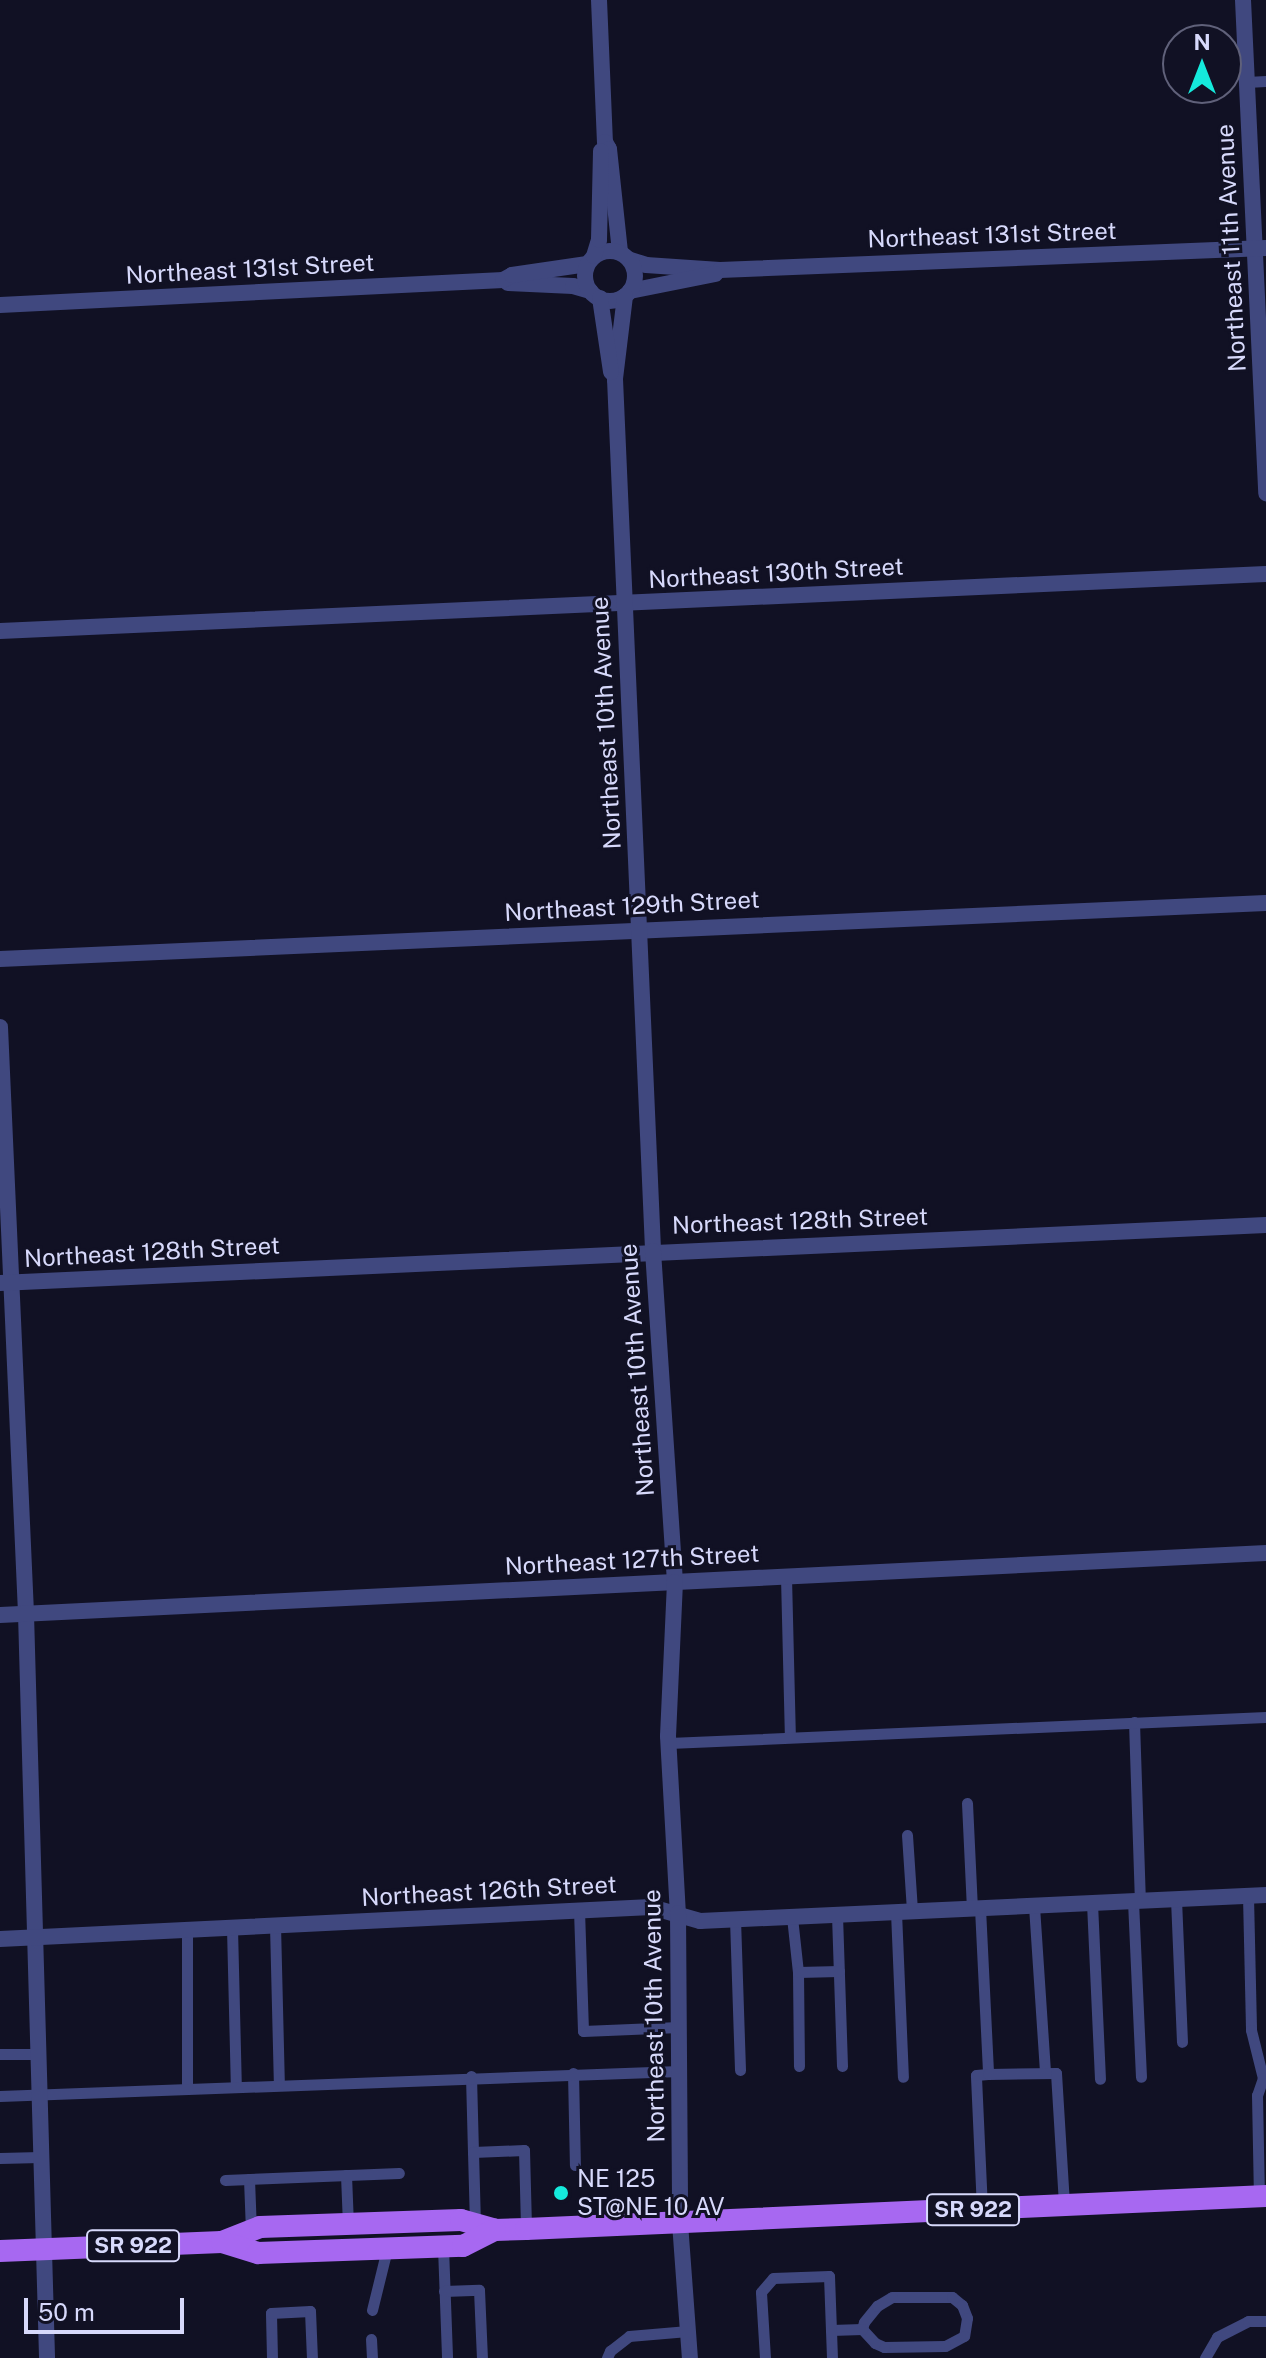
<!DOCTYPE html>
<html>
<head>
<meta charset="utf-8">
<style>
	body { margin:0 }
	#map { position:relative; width:1266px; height:2358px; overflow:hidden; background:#111124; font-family:"Public Sans",sans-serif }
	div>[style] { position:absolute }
	.service>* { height:11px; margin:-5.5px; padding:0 5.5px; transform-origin:5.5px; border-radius:5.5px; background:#40487f }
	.minor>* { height:16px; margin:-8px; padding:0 8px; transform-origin:8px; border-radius:8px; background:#40487f }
	.tertiary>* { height:16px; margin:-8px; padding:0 8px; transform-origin:8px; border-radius:8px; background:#40487f }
	.tertiary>.ring { margin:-8px; padding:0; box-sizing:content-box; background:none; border:16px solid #40487f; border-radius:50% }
	.primary>* { height:22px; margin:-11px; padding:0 11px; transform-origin:11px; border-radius:11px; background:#a768f1 }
	.dots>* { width:22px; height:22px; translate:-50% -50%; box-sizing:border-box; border:4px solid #111124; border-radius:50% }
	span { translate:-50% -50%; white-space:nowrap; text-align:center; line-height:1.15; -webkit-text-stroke:6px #111124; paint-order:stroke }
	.shield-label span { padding:2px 6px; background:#111124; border:2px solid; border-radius:6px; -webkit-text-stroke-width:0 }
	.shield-label { font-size:22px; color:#d7d9fb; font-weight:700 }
	.street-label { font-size:24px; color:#d7d9fb }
	.poi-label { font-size:24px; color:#d7d9fb }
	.left { translate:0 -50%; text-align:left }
	.north { position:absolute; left:1162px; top:24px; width:80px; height:80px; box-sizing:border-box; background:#111124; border:2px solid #60617a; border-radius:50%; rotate:0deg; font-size:22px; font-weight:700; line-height:32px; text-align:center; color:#d7d9fb }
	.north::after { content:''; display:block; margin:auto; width:28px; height:36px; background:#15eadc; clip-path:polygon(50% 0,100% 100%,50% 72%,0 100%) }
	.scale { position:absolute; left:24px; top:2298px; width:160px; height:36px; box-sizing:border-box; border:4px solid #d7d9fb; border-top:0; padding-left:10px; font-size:24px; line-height:28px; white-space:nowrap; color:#d7d9fb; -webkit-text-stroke:6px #111124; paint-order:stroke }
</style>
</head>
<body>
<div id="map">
	<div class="service">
		<div style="left:1247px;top:82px;width:19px;rotate:-3deg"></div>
		<div style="left:786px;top:1577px;width:160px;rotate:88.6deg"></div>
		<div style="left:1134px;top:1722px;width:179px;rotate:88.1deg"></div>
		<div style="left:669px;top:1743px;width:598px;rotate:-2.49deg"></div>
		<div style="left:967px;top:1803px;width:106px;rotate:87.3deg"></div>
		<div style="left:907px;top:1835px;width:76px;rotate:86.2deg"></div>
		<div style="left:1248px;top:1896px;width:134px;rotate:88.7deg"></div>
		<div style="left:1251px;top:2030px;width:49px;rotate:76deg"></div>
		<div style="left:1263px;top:2078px;width:18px;rotate:109deg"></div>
		<div style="left:1257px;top:2095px;width:101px;rotate:88.9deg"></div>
		<div style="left:1176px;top:1899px;width:143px;rotate:87.6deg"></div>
		<div style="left:1133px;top:1901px;width:176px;rotate:87.4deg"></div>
		<div style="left:1092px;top:1903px;width:176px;rotate:87.4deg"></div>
		<div style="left:1034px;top:1906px;width:166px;rotate:86.2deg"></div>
		<div style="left:980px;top:1908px;width:166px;rotate:87.2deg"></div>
		<div style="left:579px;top:1910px;width:121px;rotate:88.1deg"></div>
		<div style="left:583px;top:2031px;width:96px;rotate:-2.4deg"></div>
		<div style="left:896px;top:1912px;width:165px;rotate:87.6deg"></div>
		<div style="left:837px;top:1915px;width:151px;rotate:88.1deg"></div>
		<div style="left:792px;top:1917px;width:55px;rotate:83.8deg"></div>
		<div style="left:798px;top:1972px;width:94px;rotate:89.4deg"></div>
		<div style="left:735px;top:1919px;width:151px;rotate:88.1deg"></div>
		<div style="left:275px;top:1925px;width:160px;rotate:88.6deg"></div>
		<div style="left:232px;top:1928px;width:159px;rotate:88.6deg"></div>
		<div style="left:187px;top:1930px;width:159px;rotate:90deg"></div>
		<div style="left:798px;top:1972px;width:41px;rotate:-1.4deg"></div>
		<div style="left:0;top:2054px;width:37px"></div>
		<div style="left:573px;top:2073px;width:92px;rotate:88.8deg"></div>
		<div style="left:471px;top:2076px;width:76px;rotate:88.5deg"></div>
		<div style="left:473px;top:2152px;width:51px;rotate:-2.2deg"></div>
		<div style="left:524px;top:2150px;width:79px;rotate:88.5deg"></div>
		<div style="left:0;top:2096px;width:680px;rotate:-2.11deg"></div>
		<div style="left:473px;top:2152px;width:72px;rotate:88.4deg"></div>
		<div style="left:0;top:2158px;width:40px;rotate:-1.4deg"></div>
		<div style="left:346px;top:2175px;width:49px;rotate:87.7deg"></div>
		<div style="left:249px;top:2179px;width:51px;rotate:87.8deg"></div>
		<div style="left:225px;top:2180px;width:174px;rotate:-2.3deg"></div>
		<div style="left:982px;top:2209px;width:134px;rotate:-92.6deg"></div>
		<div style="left:976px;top:2075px;width:12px;rotate:-5deg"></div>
		<div style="left:988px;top:2074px;width:68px;rotate:-0.8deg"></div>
		<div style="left:1056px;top:2073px;width:132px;rotate:86.5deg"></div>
		<div style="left:443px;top:2247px;width:111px;rotate:87.9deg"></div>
		<div style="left:444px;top:2291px;width:35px;rotate:-2deg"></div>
		<div style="left:479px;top:2290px;width:68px;rotate:87.5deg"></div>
		<div style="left:892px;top:2297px;width:60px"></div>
		<div style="left:952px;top:2297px;width:13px;rotate:39deg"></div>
		<div style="left:962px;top:2305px;width:14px;rotate:69deg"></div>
		<div style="left:967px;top:2318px;width:18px;rotate:99deg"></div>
		<div style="left:964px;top:2336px;width:21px;rotate:152deg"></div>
		<div style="left:945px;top:2346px;width:61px;rotate:179.1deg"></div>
		<div style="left:884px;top:2347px;width:10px;rotate:-156deg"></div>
		<div style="left:875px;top:2343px;width:19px;rotate:-133deg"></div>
		<div style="left:862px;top:2329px;width:7px;rotate:-74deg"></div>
		<div style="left:864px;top:2322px;width:21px;rotate:-51deg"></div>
		<div style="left:877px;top:2306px;width:17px;rotate:-31deg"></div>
		<div style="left:372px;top:2310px;width:63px;rotate:-76.2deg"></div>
		<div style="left:831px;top:2330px;width:31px;rotate:-2deg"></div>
		<div style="left:371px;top:2339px;width:19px;rotate:87deg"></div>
		<div style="left:272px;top:2358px;width:45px;rotate:-91.3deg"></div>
		<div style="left:271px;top:2313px;width:39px;rotate:-3deg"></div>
		<div style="left:310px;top:2311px;width:47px;rotate:87.6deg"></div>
		<div style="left:607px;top:2358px;width:8px;rotate:-67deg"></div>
		<div style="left:610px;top:2351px;width:24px;rotate:-38deg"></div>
		<div style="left:629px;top:2336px;width:59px;rotate:-4.8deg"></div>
		<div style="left:765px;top:2358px;width:66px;rotate:-93.5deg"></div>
		<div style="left:761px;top:2292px;width:18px;rotate:-49deg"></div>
		<div style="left:773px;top:2278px;width:56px;rotate:-2deg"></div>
		<div style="left:829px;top:2276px;width:82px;rotate:87.9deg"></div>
		<div style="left:1205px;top:2358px;width:24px;rotate:-60deg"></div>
		<div style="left:1217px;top:2337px;width:35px;rotate:-27deg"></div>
		<div style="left:1248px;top:2321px;width:18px"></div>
	</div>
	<div class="minor">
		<div style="left:1243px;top:0;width:494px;rotate:87.3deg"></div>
		<div style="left:631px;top:260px;width:16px;rotate:18deg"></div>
		<div style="left:646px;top:265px;width:74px;rotate:3.9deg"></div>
		<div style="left:720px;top:270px;width:546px;rotate:-2.31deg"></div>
		<div style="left:508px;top:283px;width:65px;rotate:2.6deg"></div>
		<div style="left:573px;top:286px;width:18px;rotate:16deg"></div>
		<div style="left:630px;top:291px;width:87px;rotate:-11.3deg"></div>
		<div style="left:0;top:305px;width:504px;rotate:-2.85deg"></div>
		<div style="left:503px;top:280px;width:10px;rotate:-29deg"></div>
		<div style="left:512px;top:275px;width:76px;rotate:-8.3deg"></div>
		<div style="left:0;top:631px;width:1267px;rotate:-2.58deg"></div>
		<div style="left:0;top:959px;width:1267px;rotate:-2.53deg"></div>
		<div style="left:0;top:1027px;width:588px;rotate:87.46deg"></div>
		<div style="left:26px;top:1614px;width:744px;rotate:88.38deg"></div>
		<div style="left:0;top:1283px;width:1267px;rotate:-2.62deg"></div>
		<div style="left:0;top:1615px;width:1268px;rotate:-2.8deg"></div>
		<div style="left:0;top:1939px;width:652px;rotate:-2.81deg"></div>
		<div style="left:651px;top:1907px;width:51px;rotate:15.9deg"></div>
		<div style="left:700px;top:1921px;width:567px;rotate:-2.63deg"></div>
		<div style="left:680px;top:2223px;width:135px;rotate:85.8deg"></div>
	</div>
	<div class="tertiary">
		<div style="left:599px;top:0;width:142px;rotate:87.6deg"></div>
		<div style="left:605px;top:142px;width:8px;rotate:60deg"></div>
		<div style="left:609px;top:149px;width:104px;rotate:83.9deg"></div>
		<div class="ring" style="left:585px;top:251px;width:34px;height:34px"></div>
		<div style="left:594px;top:256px;width:17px;rotate:-73deg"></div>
		<div style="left:599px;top:240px;width:89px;rotate:-88.7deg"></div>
		<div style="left:625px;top:296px;width:84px;rotate:96.9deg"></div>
		<div style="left:615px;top:379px;width:873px;rotate:87.5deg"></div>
		<div style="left:653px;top:1251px;width:332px;rotate:86.2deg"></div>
		<div style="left:675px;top:1582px;width:154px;rotate:92.6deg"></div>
		<div style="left:668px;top:1736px;width:177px;rotate:86.8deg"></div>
		<div style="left:678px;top:1913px;width:310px;rotate:89.6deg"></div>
		<div style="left:600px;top:298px;width:75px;rotate:81.5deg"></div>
	</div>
	<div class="primary">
		<div style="left:222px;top:2242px;width:41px;rotate:-21.5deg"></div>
		<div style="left:260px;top:2227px;width:201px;rotate:-2deg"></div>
		<div style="left:461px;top:2220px;width:35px;rotate:16deg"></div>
		<div style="left:495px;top:2230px;width:31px;rotate:-2deg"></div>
		<div style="left:526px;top:2229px;width:741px;rotate:-2.55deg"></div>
		<div style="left:0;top:2251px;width:222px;rotate:-2.3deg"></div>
		<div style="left:222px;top:2242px;width:38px;rotate:17deg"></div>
		<div style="left:258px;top:2253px;width:205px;rotate:-2deg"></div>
		<div style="left:463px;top:2246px;width:36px;rotate:-27deg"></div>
	</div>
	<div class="dots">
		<div style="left:561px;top:2193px;background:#15eadc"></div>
	</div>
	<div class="shield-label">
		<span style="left:973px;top:2210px">SR 922</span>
		<span style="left:133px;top:2246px">SR 922</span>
	</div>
	<div class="street-label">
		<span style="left:992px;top:235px;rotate:-2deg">Northeast 131st Street</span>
		<span style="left:1231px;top:248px;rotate:-93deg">Northeast 11th Avenue</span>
		<span style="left:250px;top:269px;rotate:-3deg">Northeast 131st Street</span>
		<span style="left:776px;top:573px;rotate:-3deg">Northeast 130th Street</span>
		<span style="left:606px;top:723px;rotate:-93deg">Northeast 10th Avenue</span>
		<span style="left:632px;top:906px;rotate:-3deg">Northeast 129th Street</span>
		<span style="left:800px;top:1221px;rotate:-2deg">Northeast 128th Street</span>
		<span style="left:152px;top:1252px;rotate:-3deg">Northeast 128th Street</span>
		<span style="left:637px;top:1370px;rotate:-94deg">Northeast 10th Avenue</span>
		<span style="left:632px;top:1560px;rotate:-3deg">Northeast 127th Street</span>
		<span style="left:489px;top:1891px;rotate:-3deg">Northeast 126th Street</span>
		<span style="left:654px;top:2016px;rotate:-91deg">Northeast 10th Avenue</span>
	</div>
	<div class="poi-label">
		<span class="left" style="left:577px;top:2193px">NE 125<br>ST@NE 10 AV</span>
	</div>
	<div class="north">N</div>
	<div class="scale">50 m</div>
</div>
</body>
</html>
